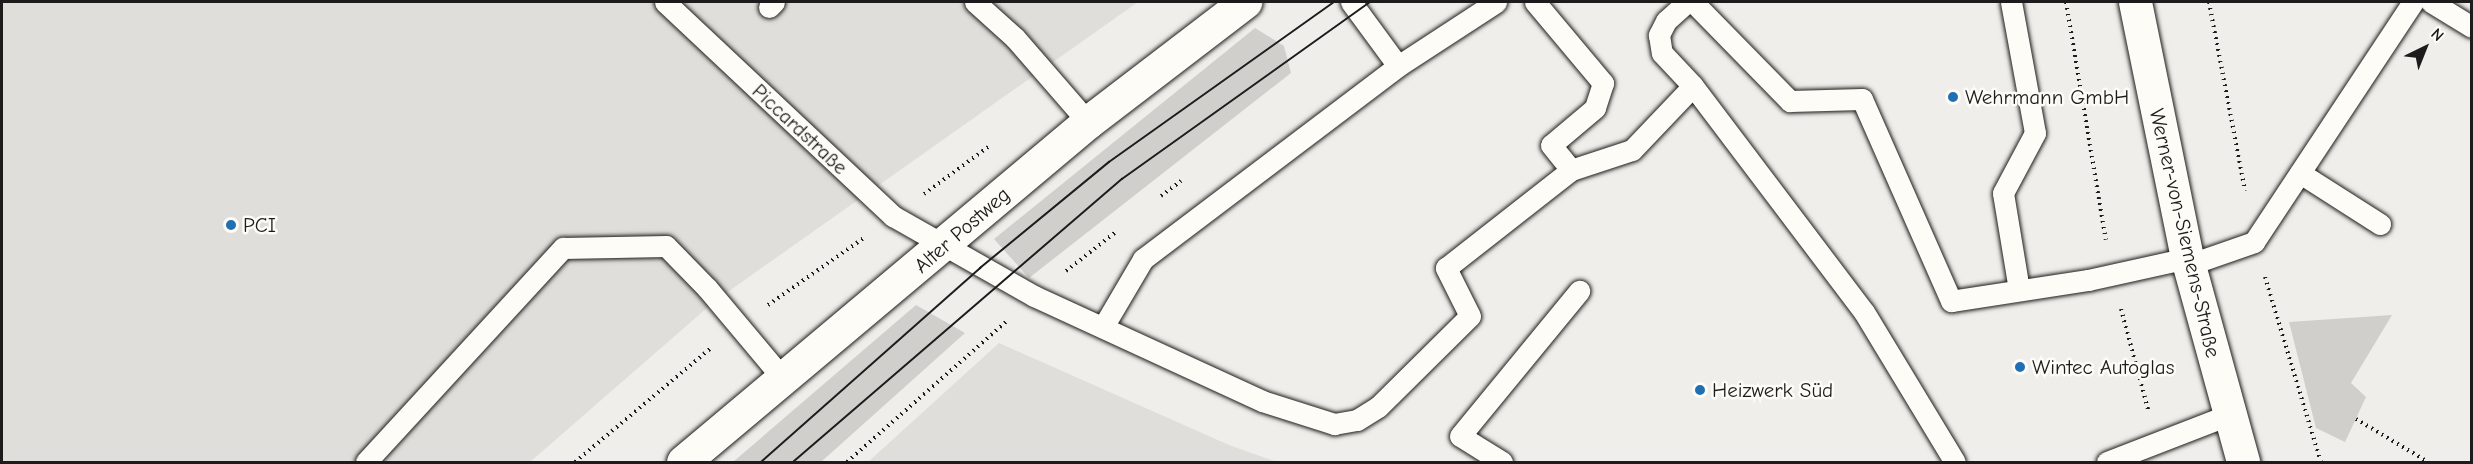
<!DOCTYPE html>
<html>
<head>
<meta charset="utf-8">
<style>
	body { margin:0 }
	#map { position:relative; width:2473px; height:464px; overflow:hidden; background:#f0eeea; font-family:"Comic Neue",sans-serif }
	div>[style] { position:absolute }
	.built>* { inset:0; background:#e0deda }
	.green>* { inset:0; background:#d0cfcc }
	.path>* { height:4px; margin-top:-2px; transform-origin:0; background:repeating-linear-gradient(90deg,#1c1c1c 0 1.5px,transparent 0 6px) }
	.roads { filter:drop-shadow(0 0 2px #1c1c1c) drop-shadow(0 0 2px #1c1c1c) }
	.lane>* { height:21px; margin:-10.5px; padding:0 10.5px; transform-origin:10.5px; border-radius:10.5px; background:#fdfcf7 }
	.secondary>* { height:33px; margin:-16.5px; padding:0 16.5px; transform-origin:16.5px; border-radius:16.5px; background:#fdfcf7 }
	.tram>* { height:1.5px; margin:-0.75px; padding:0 0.75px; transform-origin:0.75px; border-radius:0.75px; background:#1c1c1c }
	.dots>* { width:16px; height:16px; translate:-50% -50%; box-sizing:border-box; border:3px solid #fdfcf7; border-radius:50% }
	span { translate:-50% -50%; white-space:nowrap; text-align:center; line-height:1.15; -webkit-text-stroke:5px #fdfcf7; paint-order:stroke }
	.poi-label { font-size:21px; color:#1c1c1c }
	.left { translate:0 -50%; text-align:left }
	.street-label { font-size:21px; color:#1c1c1c }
	.frame { position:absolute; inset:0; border:3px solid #1c1c1c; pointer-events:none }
	.north { position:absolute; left:2395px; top:18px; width:60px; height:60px; -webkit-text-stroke:4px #fdfcf7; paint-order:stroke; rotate:43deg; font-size:16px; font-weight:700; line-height:24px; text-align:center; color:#1c1c1c }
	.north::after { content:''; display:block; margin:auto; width:21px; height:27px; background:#1c1c1c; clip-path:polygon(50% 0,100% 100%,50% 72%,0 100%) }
</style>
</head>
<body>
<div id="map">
	<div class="built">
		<div style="clip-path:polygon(2px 2px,1138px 2px,715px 301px,530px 462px,2px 462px)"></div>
		<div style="clip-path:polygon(999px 343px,1229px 445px,1277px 462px,868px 462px)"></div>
	</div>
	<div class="green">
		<div style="clip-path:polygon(1255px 28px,1284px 46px,1291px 73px,1029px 278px,994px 239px)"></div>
		<div style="clip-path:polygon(916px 305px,965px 333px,821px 462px,733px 462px)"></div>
		<div style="clip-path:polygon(2392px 315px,2351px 383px,2366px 397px,2345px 442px,2316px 428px,2289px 322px)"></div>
	</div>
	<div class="path">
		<div style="left:2066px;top:2px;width:241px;rotate:80.5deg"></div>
		<div style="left:2209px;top:2px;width:192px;rotate:79.2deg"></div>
		<div style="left:924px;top:194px;width:83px;rotate:-36.2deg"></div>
		<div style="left:1161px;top:196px;width:25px;rotate:-37deg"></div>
		<div style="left:1066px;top:271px;width:65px;rotate:-38.1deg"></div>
		<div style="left:2265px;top:277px;width:193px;rotate:73.2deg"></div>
		<div style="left:768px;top:305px;width:118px;rotate:-35deg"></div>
		<div style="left:2121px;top:309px;width:104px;rotate:74.9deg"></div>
		<div style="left:2356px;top:419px;width:84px;rotate:30.8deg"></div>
		<div style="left:575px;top:462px;width:179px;rotate:-40deg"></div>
		<div style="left:847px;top:462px;width:212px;rotate:-41.4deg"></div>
	</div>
	<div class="roads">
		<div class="lane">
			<div style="left:665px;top:2px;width:313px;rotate:43.2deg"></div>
			<div style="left:893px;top:216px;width:162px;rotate:29.6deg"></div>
			<div style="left:1034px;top:296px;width:251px;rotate:24.7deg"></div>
			<div style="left:1262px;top:401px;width:76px;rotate:17.7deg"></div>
			<div style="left:1334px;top:424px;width:23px;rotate:-10deg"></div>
			<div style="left:1357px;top:420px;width:25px;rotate:-32deg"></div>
			<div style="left:1378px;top:407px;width:129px;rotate:-44.7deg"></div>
			<div style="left:1470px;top:316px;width:54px;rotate:-116.6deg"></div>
			<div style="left:1446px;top:268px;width:159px;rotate:-38.1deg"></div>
			<div style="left:1571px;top:170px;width:64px;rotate:-18.2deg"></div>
			<div style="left:1632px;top:150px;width:88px;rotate:-46.4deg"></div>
			<div style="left:975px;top:2px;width:54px;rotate:42deg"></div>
			<div style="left:1015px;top:38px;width:111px;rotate:49deg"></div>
			<div style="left:1351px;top:2px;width:79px;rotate:53.7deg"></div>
			<div style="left:1535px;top:2px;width:106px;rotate:50deg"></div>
			<div style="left:1603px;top:83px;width:26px;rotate:108deg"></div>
			<div style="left:1595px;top:108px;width:57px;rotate:139.9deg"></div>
			<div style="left:1551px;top:145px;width:32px;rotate:51deg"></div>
			<div style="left:1687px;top:2px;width:28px;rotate:138deg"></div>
			<div style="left:1666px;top:21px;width:16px;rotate:117deg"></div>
			<div style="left:1659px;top:35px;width:18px;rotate:81deg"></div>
			<div style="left:1662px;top:53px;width:45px;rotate:46.8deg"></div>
			<div style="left:1693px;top:86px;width:283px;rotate:52.9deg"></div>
			<div style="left:1864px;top:312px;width:175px;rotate:58.8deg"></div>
			<div style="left:1693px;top:2px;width:139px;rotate:45.6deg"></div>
			<div style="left:1790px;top:101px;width:72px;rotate:-1.6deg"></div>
			<div style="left:1862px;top:99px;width:221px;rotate:66.2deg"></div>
			<div style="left:1951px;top:301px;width:139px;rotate:-8.7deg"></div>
			<div style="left:2088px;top:280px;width:101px;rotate:-12.5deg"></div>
			<div style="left:2011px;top:2px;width:133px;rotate:79.6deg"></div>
			<div style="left:2035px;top:133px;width:68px;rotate:118.1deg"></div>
			<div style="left:2003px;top:193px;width:98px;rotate:80.6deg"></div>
			<div style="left:2431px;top:2px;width:48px;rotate:31.4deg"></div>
			<div style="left:769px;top:7px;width:7px;rotate:-45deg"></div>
			<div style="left:2300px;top:173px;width:95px;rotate:32.5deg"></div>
			<div style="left:2191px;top:264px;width:67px;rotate:-19.2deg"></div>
			<div style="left:2254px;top:242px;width:288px;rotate:-56.5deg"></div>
			<div style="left:1103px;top:327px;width:79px;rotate:-59.5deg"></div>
			<div style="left:1143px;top:259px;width:320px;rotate:-37.1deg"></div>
			<div style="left:1398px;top:66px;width:117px;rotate:-33.1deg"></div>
			<div style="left:366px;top:462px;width:291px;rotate:-47.4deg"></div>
			<div style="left:563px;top:248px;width:103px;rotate:-1.1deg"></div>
			<div style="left:666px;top:246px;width:59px;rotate:45.7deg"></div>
			<div style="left:707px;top:288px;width:121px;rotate:50deg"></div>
			<div style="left:1502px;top:462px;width:49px;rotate:-148.2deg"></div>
			<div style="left:1460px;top:436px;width:188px;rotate:-50.6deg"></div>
			<div style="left:2107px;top:462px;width:130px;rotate:-21.2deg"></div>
		</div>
		<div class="secondary">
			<div style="left:2135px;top:2px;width:261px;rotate:78.5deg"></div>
			<div style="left:2187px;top:258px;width:212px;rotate:74.6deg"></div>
			<div style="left:683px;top:462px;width:529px;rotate:-40.01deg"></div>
			<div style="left:1088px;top:122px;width:198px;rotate:-37.4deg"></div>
		</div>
	</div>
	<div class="tram">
		<div style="left:761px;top:462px;width:293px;rotate:-41.5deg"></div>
		<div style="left:980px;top:268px;width:167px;rotate:-39.4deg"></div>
		<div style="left:1109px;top:162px;width:276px;rotate:-35.4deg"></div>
		<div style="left:793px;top:462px;width:434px;rotate:-40.7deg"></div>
		<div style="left:1122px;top:179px;width:305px;rotate:-35.5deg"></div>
	</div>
	<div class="dots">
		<div style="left:1953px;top:97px;background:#1f6fb2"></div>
		<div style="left:231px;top:225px;background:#1f6fb2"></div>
		<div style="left:2020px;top:367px;background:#1f6fb2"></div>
		<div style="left:1700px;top:390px;background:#1f6fb2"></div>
	</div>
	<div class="poi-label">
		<span class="left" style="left:1965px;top:97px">Wehrmann GmbH</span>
		<span class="left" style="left:243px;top:225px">PCI</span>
		<span class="left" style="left:2032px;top:367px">Wintec Autoglas</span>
		<span class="left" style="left:1712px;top:390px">Heizwerk Süd</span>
	</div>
	<div class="street-label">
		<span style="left:800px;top:129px;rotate:43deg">Piccardstraße</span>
		<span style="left:962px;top:230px;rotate:-41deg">Alter Postweg</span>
		<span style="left:2185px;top:233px;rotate:77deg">Werner-von-Siemens-Straße</span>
	</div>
	<div class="frame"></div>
	<div class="north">N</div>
</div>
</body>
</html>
